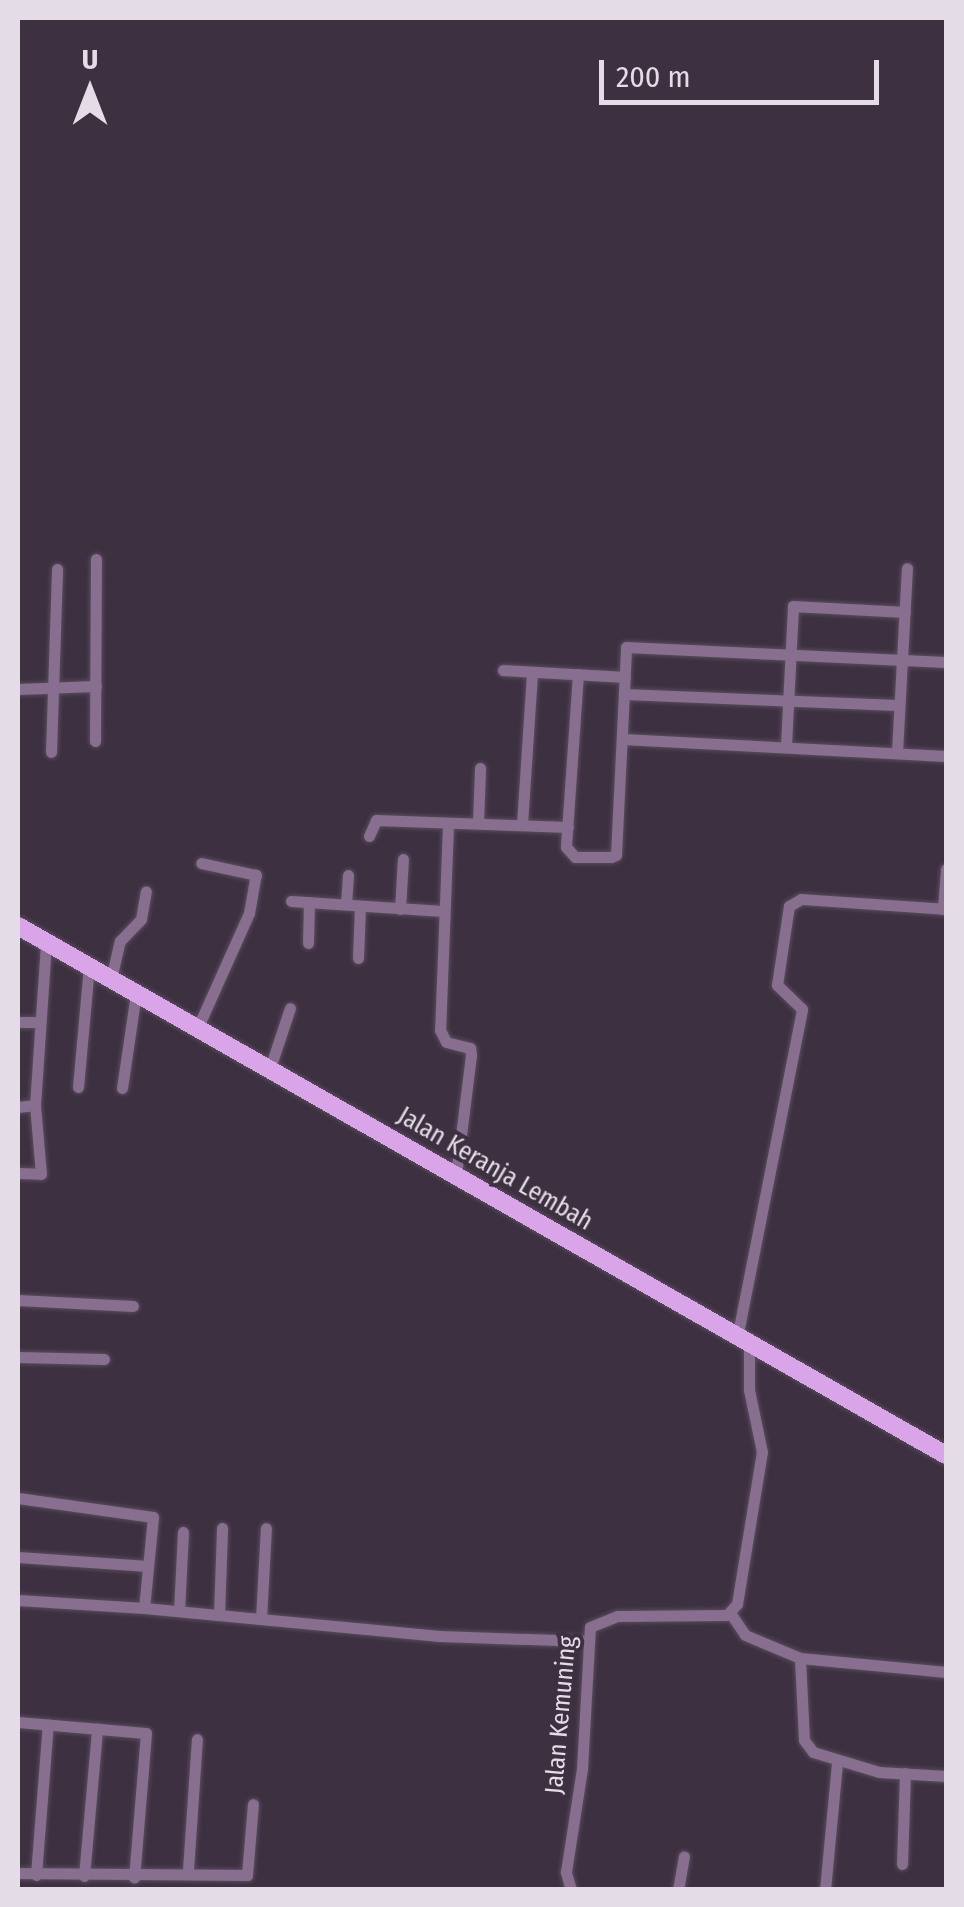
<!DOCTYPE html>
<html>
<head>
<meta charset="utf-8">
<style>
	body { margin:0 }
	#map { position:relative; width:964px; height:1907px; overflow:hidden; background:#3d3041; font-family:"Fira Sans Condensed",sans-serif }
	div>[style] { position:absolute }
	.roads { filter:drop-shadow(0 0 2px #584c5c) drop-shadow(0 0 2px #584c5c) }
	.minor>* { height:11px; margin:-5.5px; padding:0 5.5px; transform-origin:5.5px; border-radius:5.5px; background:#886e8f }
	.primary>* { height:18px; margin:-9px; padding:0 9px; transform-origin:9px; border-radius:9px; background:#d9a4e8 }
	span { translate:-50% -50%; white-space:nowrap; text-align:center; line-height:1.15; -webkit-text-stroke:8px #3d3041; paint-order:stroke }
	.street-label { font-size:25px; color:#e4dce7 }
	.frame { position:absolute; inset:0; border:20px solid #e4dce7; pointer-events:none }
	.north { position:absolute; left:40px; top:40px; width:100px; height:100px; -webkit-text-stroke:8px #3d3041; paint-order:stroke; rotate:0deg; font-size:28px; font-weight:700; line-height:40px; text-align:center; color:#e4dce7 }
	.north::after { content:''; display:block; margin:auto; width:35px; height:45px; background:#e4dce7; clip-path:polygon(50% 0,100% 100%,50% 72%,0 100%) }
	.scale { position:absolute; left:599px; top:60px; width:280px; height:45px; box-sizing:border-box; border:5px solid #e4dce7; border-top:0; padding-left:12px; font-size:30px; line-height:35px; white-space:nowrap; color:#e4dce7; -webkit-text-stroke:8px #3d3041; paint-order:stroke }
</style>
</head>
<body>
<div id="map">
	<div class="roads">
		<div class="minor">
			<div style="left:503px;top:670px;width:122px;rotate:3.3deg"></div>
			<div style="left:578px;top:674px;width:173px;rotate:94deg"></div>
			<div style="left:566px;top:847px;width:13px;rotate:48deg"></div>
			<div style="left:575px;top:857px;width:36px"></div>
			<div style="left:611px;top:857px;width:5px;rotate:-22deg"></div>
			<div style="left:616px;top:855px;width:208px;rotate:-87.2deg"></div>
			<div style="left:626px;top:647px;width:320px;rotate:2.7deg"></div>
			<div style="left:18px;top:689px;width:78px;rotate:-2.2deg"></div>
			<div style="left:624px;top:694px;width:273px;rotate:2.3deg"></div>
			<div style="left:623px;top:739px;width:323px;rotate:3deg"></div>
			<div style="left:95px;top:741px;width:182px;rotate:-89.7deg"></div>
			<div style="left:786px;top:745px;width:139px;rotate:-87.1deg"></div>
			<div style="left:793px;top:606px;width:112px;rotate:3.1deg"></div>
			<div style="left:51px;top:752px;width:183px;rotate:-88.1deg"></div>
			<div style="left:897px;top:752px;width:184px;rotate:-86.9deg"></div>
			<div style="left:478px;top:823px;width:55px;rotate:-87.9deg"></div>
			<div style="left:522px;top:824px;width:152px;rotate:-86.2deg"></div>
			<div style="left:448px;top:825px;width:205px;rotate:92.2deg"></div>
			<div style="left:440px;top:1030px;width:13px;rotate:63deg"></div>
			<div style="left:446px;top:1042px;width:25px;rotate:14deg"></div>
			<div style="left:470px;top:1048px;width:7px;rotate:82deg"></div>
			<div style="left:471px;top:1055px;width:121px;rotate:97.1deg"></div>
			<div style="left:369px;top:836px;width:17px;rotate:-66deg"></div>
			<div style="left:376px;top:820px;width:192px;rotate:2.1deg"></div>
			<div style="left:291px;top:901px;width:152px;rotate:3.8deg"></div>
			<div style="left:346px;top:904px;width:29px;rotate:-86deg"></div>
			<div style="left:400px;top:909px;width:50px;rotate:-86.6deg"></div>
			<div style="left:943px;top:909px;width:40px;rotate:-85.7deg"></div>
			<div style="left:308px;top:943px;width:41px;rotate:-88.6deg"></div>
			<div style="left:358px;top:958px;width:52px;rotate:-87.8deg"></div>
			<div style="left:111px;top:979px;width:39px;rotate:-77deg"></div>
			<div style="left:120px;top:941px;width:30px;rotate:-46deg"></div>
			<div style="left:141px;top:919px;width:28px;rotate:-80deg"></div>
			<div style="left:18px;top:1022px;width:18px"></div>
			<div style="left:198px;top:1027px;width:125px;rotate:-65.9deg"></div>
			<div style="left:249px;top:913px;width:39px;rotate:-80deg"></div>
			<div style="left:256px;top:875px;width:56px;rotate:-167.7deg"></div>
			<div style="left:270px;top:1068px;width:63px;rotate:-71.6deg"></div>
			<div style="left:78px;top:1087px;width:121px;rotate:-84.8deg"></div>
			<div style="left:122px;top:1088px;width:96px;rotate:-81.6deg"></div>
			<div style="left:18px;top:1107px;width:17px;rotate:-7deg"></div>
			<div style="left:35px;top:1105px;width:162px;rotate:-86.1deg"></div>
			<div style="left:18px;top:1173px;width:23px;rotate:2deg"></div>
			<div style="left:41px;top:1174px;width:69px;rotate:-95deg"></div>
			<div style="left:18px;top:1300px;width:115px;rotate:3deg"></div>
			<div style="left:737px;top:1338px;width:335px;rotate:-78.8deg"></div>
			<div style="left:802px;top:1009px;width:35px;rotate:-136deg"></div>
			<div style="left:777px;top:985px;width:80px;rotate:-81.4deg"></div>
			<div style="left:789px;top:906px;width:14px;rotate:-30deg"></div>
			<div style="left:801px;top:899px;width:145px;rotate:3.9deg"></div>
			<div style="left:18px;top:1357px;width:86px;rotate:1.3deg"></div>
			<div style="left:18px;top:1498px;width:136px;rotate:8deg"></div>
			<div style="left:153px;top:1517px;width:91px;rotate:95.6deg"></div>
			<div style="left:144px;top:1608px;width:297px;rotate:5.4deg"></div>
			<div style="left:440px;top:1636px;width:146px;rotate:2deg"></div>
			<div style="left:18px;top:1557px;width:130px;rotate:4deg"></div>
			<div style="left:18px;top:1600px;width:126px;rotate:3.6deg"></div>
			<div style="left:179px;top:1611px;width:79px;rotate:-87.1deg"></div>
			<div style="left:731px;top:1614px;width:25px;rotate:56deg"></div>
			<div style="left:745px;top:1635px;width:60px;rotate:22.7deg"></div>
			<div style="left:800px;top:1658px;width:82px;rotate:87.2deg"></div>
			<div style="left:804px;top:1740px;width:15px;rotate:53deg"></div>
			<div style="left:813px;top:1752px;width:69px;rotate:16.9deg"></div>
			<div style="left:879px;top:1772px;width:67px;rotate:3.4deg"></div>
			<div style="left:219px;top:1615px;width:87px;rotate:-88deg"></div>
			<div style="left:261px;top:1619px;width:91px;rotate:-86.9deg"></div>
			<div style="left:800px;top:1658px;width:147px;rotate:5.5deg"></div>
			<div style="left:18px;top:1722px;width:128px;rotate:4.9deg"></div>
			<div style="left:146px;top:1733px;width:145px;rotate:94.7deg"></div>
			<div style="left:902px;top:1864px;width:91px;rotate:-88.1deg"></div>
			<div style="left:188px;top:1870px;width:131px;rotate:-86.1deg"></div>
			<div style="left:18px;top:1873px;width:229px;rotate:0.5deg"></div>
			<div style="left:247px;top:1875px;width:71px;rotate:-85.2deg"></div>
			<div style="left:36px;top:1875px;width:151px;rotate:-85.5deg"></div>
			<div style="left:84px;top:1876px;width:148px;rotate:-84.9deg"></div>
			<div style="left:571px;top:1890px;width:19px;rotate:-106deg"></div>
			<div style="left:566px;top:1872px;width:104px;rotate:-81.2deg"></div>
			<div style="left:582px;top:1769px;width:142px;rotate:-86.8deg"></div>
			<div style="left:590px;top:1627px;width:29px;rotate:-22deg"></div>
			<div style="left:617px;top:1616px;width:110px;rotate:-0.5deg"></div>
			<div style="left:727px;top:1615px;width:15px;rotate:-48deg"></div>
			<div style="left:737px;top:1604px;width:154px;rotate:-80.7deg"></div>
			<div style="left:762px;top:1452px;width:63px;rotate:-101.8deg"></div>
			<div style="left:749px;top:1390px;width:46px;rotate:-90deg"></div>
			<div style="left:678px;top:1890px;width:34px;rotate:-80deg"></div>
			<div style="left:825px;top:1890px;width:128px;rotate:-84.6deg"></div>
		</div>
		<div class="primary">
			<div style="left:18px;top:926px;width:1068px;rotate:29.69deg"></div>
		</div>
	</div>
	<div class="street-label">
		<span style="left:495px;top:1169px;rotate:30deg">Jalan Keranja Lembah</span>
		<span style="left:561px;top:1715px;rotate:-85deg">Jalan Kemuning</span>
	</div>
	<div class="frame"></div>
	<div class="north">U</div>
	<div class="scale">200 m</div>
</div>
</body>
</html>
